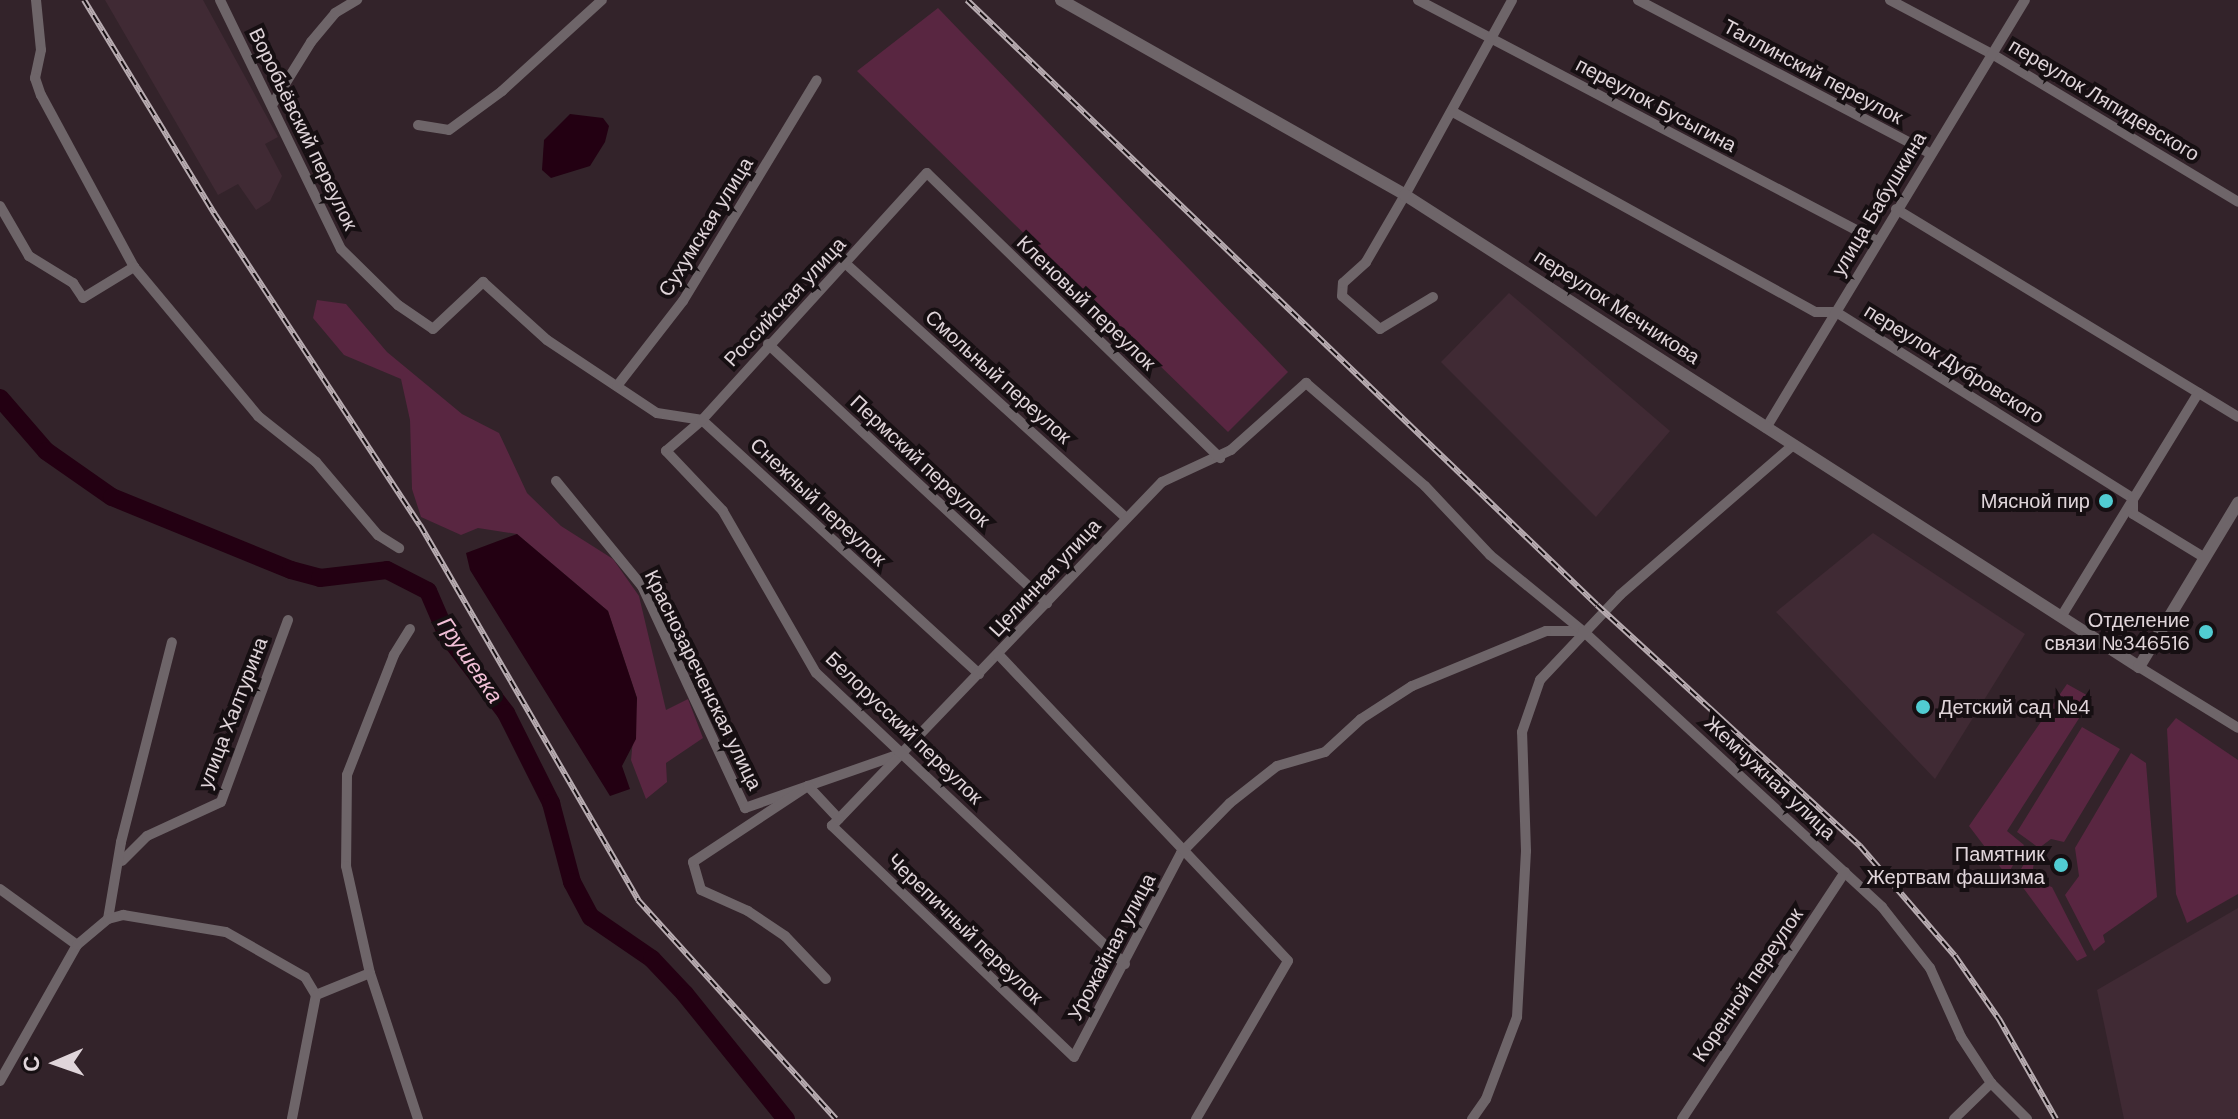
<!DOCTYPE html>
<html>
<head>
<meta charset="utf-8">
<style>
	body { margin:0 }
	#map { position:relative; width:2238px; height:1119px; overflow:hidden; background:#33232a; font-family:"DM Sans",sans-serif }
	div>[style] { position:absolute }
	.built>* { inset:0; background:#402a34 }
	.green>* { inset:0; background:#592641 }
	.water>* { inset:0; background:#230012 }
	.river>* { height:18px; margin:-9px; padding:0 9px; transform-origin:9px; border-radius:9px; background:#230012 }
	.minor>* { height:10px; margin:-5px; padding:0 5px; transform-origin:5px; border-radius:5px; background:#6e6569 }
	.tertiary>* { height:12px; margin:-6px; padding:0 6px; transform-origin:6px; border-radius:6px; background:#6e6569 }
	.rail>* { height:6px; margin-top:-3px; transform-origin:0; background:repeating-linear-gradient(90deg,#160f12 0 9px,#b8acb1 0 18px); box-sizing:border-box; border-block:2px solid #b8acb1 }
	.dots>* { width:22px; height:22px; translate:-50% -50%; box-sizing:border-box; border:4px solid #160f12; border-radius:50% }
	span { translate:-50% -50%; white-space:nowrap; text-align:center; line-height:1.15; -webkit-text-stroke:8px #160f12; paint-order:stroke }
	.street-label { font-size:20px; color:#e0d5da }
	.poi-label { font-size:20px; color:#e0d5da }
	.right { translate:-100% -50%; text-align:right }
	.left { translate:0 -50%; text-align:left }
	.water-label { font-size:22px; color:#f3c1d8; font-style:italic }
	.north { position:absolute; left:16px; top:1023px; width:80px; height:80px; -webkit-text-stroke:6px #160f12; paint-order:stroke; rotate:268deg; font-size:22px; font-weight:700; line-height:32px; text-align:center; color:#e0d5da }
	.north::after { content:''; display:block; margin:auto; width:28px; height:36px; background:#e0d5da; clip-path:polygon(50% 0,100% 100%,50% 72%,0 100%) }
</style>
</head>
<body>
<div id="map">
	<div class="built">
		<div style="clip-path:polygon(105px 0,203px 0,278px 137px,265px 144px,282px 176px,270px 201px,256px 210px,238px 184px,218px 195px)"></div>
		<div style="clip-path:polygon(1509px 293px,1670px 431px,1596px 517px,1441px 362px)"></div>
		<div style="clip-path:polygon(1873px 533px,2025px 634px,1935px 779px,1776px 612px)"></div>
		<div style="clip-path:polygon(2238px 908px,2238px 1119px,2124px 1119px,2097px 990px)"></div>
	</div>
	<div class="green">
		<div style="clip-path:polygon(938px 8px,1288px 372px,1228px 432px,857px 71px)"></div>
		<div style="clip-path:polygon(317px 300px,346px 304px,387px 352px,462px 414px,499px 433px,527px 493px,561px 526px,613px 559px,639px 596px,666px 710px,688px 699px,703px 738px,666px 763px,667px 782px,646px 799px,631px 760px,637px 698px,608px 611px,517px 534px,478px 528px,461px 535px,421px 517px,412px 489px,410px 420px,401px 379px,344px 355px,313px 318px)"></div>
		<div style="clip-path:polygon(2067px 684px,2092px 698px,2007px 831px,2024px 845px,2007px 876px,1969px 826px)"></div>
		<div style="clip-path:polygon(2176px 718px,2238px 760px,2238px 894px,2187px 923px,2176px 894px,2167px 729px)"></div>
		<div style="clip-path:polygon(2082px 727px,2120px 749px,2064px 842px,2051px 839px,2039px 848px,2017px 832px)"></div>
		<div style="clip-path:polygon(2131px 753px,2146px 763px,2157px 897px,2103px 935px,2105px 942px,2094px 951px,2065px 895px,2079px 876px,2075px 848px)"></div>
		<div style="clip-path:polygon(2030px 853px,2035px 857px,2032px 874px,2037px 882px,2052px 887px,2087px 956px,2077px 961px,2016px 878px)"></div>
	</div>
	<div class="water">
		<div style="clip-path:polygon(570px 114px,603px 118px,609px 126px,605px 142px,590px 166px,551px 178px,542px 170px,544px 140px)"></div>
		<div style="clip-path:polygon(517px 534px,608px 611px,637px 698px,636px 739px,622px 766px,630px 789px,610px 796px,470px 570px,466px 553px)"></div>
	</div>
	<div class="river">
		<div style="left:0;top:398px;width:70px;rotate:49deg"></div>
		<div style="left:46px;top:451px;width:80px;rotate:34.9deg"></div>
		<div style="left:112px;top:497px;width:193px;rotate:22.2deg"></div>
		<div style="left:291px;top:570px;width:30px;rotate:15deg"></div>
		<div style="left:320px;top:578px;width:67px;rotate:-6.8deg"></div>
		<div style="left:387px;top:570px;width:46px;rotate:27.1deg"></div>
		<div style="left:428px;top:591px;width:48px;rotate:66.6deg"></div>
		<div style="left:447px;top:635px;width:98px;rotate:52.9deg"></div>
		<div style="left:506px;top:713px;width:101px;rotate:63.4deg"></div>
		<div style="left:551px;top:803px;width:82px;rotate:75.1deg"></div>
		<div style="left:572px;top:882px;width:40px;rotate:62deg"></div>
		<div style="left:591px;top:917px;width:74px;rotate:34.5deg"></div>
		<div style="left:652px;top:959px;width:48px;rotate:46.7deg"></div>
		<div style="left:685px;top:994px;width:161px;rotate:51.1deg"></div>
	</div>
	<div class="minor">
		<div style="left:36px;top:0;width:50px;rotate:84.3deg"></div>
		<div style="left:41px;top:50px;width:29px;rotate:102deg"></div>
		<div style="left:35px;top:78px;width:18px;rotate:71deg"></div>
		<div style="left:41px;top:95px;width:196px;rotate:61.6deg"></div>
		<div style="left:134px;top:267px;width:194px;rotate:50.2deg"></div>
		<div style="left:258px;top:416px;width:74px;rotate:38.4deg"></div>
		<div style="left:316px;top:462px;width:96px;rotate:49.7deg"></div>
		<div style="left:378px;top:535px;width:25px;rotate:32deg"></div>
		<div style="left:220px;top:0;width:277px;rotate:64.1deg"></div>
		<div style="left:341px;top:249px;width:80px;rotate:44.5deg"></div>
		<div style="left:398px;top:305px;width:42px;rotate:34.4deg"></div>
		<div style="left:433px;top:329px;width:69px;rotate:-43.2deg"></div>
		<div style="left:483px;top:282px;width:86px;rotate:42.2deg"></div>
		<div style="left:547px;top:340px;width:132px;rotate:33.6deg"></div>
		<div style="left:657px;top:413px;width:46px;rotate:8.8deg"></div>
		<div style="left:702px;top:420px;width:376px;rotate:42.5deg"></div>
		<div style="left:1418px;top:0;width:518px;rotate:27.7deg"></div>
		<div style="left:1638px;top:0;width:330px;rotate:27.7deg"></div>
		<div style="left:1890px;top:0;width:115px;rotate:27.9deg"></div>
		<div style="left:1992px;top:54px;width:287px;rotate:31deg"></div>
		<div style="left:272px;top:105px;width:74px;rotate:-58.2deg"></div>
		<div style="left:311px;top:42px;width:38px;rotate:-50deg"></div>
		<div style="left:335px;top:13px;width:26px;rotate:-31deg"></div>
		<div style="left:1453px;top:112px;width:414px;rotate:28.9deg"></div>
		<div style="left:1816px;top:312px;width:20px"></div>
		<div style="left:1836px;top:312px;width:350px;rotate:32.1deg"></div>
		<div style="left:2133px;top:498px;width:16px;rotate:90deg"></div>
		<div style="left:2133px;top:514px;width:84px;rotate:31.4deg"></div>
		<div style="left:418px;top:125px;width:31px;rotate:9deg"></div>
		<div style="left:449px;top:130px;width:66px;rotate:-36.3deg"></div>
		<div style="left:502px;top:91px;width:135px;rotate:-42.3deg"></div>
		<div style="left:0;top:206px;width:58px;rotate:59.9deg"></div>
		<div style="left:29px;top:256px;width:52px;rotate:31.5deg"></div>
		<div style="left:73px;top:283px;width:18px;rotate:56deg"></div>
		<div style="left:83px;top:298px;width:60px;rotate:-31.3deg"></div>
		<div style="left:1896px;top:209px;width:400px;rotate:31.3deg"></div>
		<div style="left:845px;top:263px;width:379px;rotate:42.2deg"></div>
		<div style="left:1433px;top:297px;width:62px;rotate:148.9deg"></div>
		<div style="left:1380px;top:329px;width:50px;rotate:-139deg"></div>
		<div style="left:1342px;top:296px;width:13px;rotate:-86deg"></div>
		<div style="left:1343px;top:283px;width:31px;rotate:-42deg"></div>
		<div style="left:1366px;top:262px;width:78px;rotate:-59.8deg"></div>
		<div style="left:1405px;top:195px;width:222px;rotate:-61.2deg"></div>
		<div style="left:768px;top:344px;width:381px;rotate:42.9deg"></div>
		<div style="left:617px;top:386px;width:108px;rotate:-52.2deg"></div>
		<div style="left:683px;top:301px;width:258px;rotate:-58.8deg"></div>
		<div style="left:1766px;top:428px;width:500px;rotate:-58.82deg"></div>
		<div style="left:556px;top:481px;width:136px;rotate:50.7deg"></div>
		<div style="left:642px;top:586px;width:245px;rotate:65.1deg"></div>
		<div style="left:745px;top:808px;width:164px;rotate:-19.2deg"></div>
		<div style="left:2061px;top:617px;width:263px;rotate:-58.5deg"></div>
		<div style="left:410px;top:629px;width:31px;rotate:122deg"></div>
		<div style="left:394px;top:655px;width:129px;rotate:111.4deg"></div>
		<div style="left:347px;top:775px;width:91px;rotate:90.6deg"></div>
		<div style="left:346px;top:866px;width:110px;rotate:77.4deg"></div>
		<div style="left:370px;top:973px;width:154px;rotate:71.8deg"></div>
		<div style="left:1583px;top:631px;width:37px;rotate:180deg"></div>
		<div style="left:1546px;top:631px;width:145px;rotate:157.7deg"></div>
		<div style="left:1412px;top:686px;width:61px;rotate:147.1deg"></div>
		<div style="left:1361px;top:719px;width:49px;rotate:137.5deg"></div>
		<div style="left:1325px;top:752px;width:50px;rotate:163.7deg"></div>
		<div style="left:1277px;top:766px;width:60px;rotate:141.8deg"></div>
		<div style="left:1230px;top:803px;width:70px;rotate:134.4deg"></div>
		<div style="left:1181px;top:853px;width:230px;rotate:117.7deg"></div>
		<div style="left:1074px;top:1057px;width:335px;rotate:-136.3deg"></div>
		<div style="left:832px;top:826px;width:477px;rotate:-46.2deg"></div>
		<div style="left:1162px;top:482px;width:76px;rotate:-24.9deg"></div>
		<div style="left:1231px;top:450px;width:101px;rotate:-41.8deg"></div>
		<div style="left:1306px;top:383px;width:157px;rotate:40.9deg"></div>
		<div style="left:1425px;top:486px;width:95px;rotate:46.7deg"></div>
		<div style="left:1490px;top:555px;width:120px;rotate:39.3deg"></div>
		<div style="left:1583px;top:631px;width:407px;rotate:42.7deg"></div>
		<div style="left:1882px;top:907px;width:78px;rotate:51.8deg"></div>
		<div style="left:1930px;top:968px;width:76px;rotate:65.8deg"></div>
		<div style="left:1961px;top:1037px;width:55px;rotate:56.9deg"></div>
		<div style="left:1991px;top:1083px;width:51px;rotate:45deg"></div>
		<div style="left:998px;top:654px;width:422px;rotate:46.6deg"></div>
		<div style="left:1288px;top:961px;width:183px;rotate:120.2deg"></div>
		<div style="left:2139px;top:667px;width:116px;rotate:31.6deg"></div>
		<div style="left:122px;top:861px;width:35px;rotate:-45deg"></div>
		<div style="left:147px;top:836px;width:81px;rotate:-24.7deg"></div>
		<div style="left:221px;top:802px;width:194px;rotate:-69.8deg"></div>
		<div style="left:0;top:889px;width:95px;rotate:36deg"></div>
		<div style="left:108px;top:919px;width:78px;rotate:-80.4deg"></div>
		<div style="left:121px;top:842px;width:206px;rotate:-75.7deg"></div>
		<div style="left:1125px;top:964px;width:424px;rotate:-136.7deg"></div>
		<div style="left:816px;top:673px;width:187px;rotate:-119.9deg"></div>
		<div style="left:723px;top:511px;width:83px;rotate:-133.5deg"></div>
		<div style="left:666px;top:451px;width:48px;rotate:-40.7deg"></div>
		<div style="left:702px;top:420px;width:334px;rotate:-47.7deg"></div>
		<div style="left:927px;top:173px;width:409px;rotate:44.2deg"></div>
		<div style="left:826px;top:979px;width:59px;rotate:-133.6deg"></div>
		<div style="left:785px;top:936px;width:45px;rotate:-146deg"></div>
		<div style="left:748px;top:911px;width:51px;rotate:-155.9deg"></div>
		<div style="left:701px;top:890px;width:29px;rotate:-106deg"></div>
		<div style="left:693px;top:862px;width:138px;rotate:-33.5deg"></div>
		<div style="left:808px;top:786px;width:45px;rotate:46.8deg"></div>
		<div style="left:316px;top:995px;width:58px;rotate:-22.2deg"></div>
		<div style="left:0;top:1081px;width:156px;rotate:-60.5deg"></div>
		<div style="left:77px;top:945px;width:40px;rotate:-40deg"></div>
		<div style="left:108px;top:919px;width:16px;rotate:-15deg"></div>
		<div style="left:123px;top:915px;width:104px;rotate:9.4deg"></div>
		<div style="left:226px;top:932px;width:91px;rotate:29.7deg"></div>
		<div style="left:305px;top:977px;width:21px;rotate:59deg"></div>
		<div style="left:316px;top:995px;width:126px;rotate:101deg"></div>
		<div style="left:1472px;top:1119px;width:24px;rotate:-55deg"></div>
		<div style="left:1486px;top:1099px;width:88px;rotate:-69.3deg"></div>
		<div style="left:1517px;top:1017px;width:166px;rotate:-86.9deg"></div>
		<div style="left:1526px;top:851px;width:119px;rotate:-91.9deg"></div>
		<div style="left:1522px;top:732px;width:55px;rotate:-70.9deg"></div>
		<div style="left:1540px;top:680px;width:117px;rotate:-46.7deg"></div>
		<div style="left:1620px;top:595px;width:228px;rotate:-40.9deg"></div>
		<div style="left:1682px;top:1119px;width:296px;rotate:-56.6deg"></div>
		<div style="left:1954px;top:1119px;width:52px;rotate:-44.2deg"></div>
	</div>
	<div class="tertiary">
		<div style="left:1061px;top:0;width:395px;rotate:29.5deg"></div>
		<div style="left:1405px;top:195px;width:873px;rotate:32.74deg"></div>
		<div style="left:2139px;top:667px;width:192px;rotate:-58.9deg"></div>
	</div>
	<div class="rail">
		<div style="left:84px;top:0;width:250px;rotate:58.6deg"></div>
		<div style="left:214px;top:213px;width:374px;rotate:56.6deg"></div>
		<div style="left:420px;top:525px;width:434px;rotate:59.8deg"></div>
		<div style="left:638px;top:900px;width:295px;rotate:47.9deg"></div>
		<div style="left:967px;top:0;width:873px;rotate:43.84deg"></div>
		<div style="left:1597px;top:605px;width:357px;rotate:42.5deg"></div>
		<div style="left:1860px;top:846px;width:145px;rotate:49.2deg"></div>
		<div style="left:1955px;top:956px;width:77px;rotate:55.1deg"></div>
		<div style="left:1999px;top:1019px;width:115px;rotate:60.3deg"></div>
	</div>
	<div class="dots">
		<div style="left:2106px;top:501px;background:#51ccd2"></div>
		<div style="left:2206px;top:632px;background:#51ccd2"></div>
		<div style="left:1923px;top:707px;background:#51ccd2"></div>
		<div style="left:2061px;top:865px;background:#51ccd2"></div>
	</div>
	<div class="street-label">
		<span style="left:1813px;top:72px;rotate:28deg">Таллинский переулок</span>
		<span style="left:2104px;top:100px;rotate:31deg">переулок Ляпидевского</span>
		<span style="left:1656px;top:105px;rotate:28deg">переулок Бусыгина</span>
		<span style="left:303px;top:129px;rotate:64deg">Воробьёвский переулок</span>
		<span style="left:1879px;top:204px;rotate:-59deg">улица Бабушкина</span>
		<span style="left:706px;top:227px;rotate:-58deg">Сухумская улица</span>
		<span style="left:785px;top:302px;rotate:-47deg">Российская улица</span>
		<span style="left:1086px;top:303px;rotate:44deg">Кленовый переулок</span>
		<span style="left:1617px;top:307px;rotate:33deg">переулок Мечникова</span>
		<span style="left:1954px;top:364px;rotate:32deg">переулок Дубровского</span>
		<span style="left:998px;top:377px;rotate:42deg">Смольный переулок</span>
		<span style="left:920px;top:461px;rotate:43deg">Пермский переулок</span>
		<span style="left:818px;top:502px;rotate:43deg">Снежный переулок</span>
		<span style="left:1045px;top:578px;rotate:-47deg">Целинная улица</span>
		<span style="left:703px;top:680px;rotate:64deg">Краснозареченская улица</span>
		<span style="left:233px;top:713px;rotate:-69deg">улица Халтурина</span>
		<span style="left:904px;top:728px;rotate:44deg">Белорусский переулок</span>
		<span style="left:1770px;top:778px;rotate:43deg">Жемчужная улица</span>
		<span style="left:965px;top:929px;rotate:44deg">Черепичный переулок</span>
		<span style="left:1112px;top:947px;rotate:-62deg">Урожайная улица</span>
		<span style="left:1748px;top:985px;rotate:-56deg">Коренной переулок</span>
	</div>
	<div class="poi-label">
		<span class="right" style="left:2090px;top:501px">Мясной пир</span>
		<span class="right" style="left:2190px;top:632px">Отделение<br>связи №346516</span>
		<span class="left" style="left:1939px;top:707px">Детский сад №4</span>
		<span class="right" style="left:2045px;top:866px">Памятник<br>Жертвам фашизма</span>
	</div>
	<div class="water-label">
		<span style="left:470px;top:660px;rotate:56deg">Грушевка</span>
	</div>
	<div class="north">С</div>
</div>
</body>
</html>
